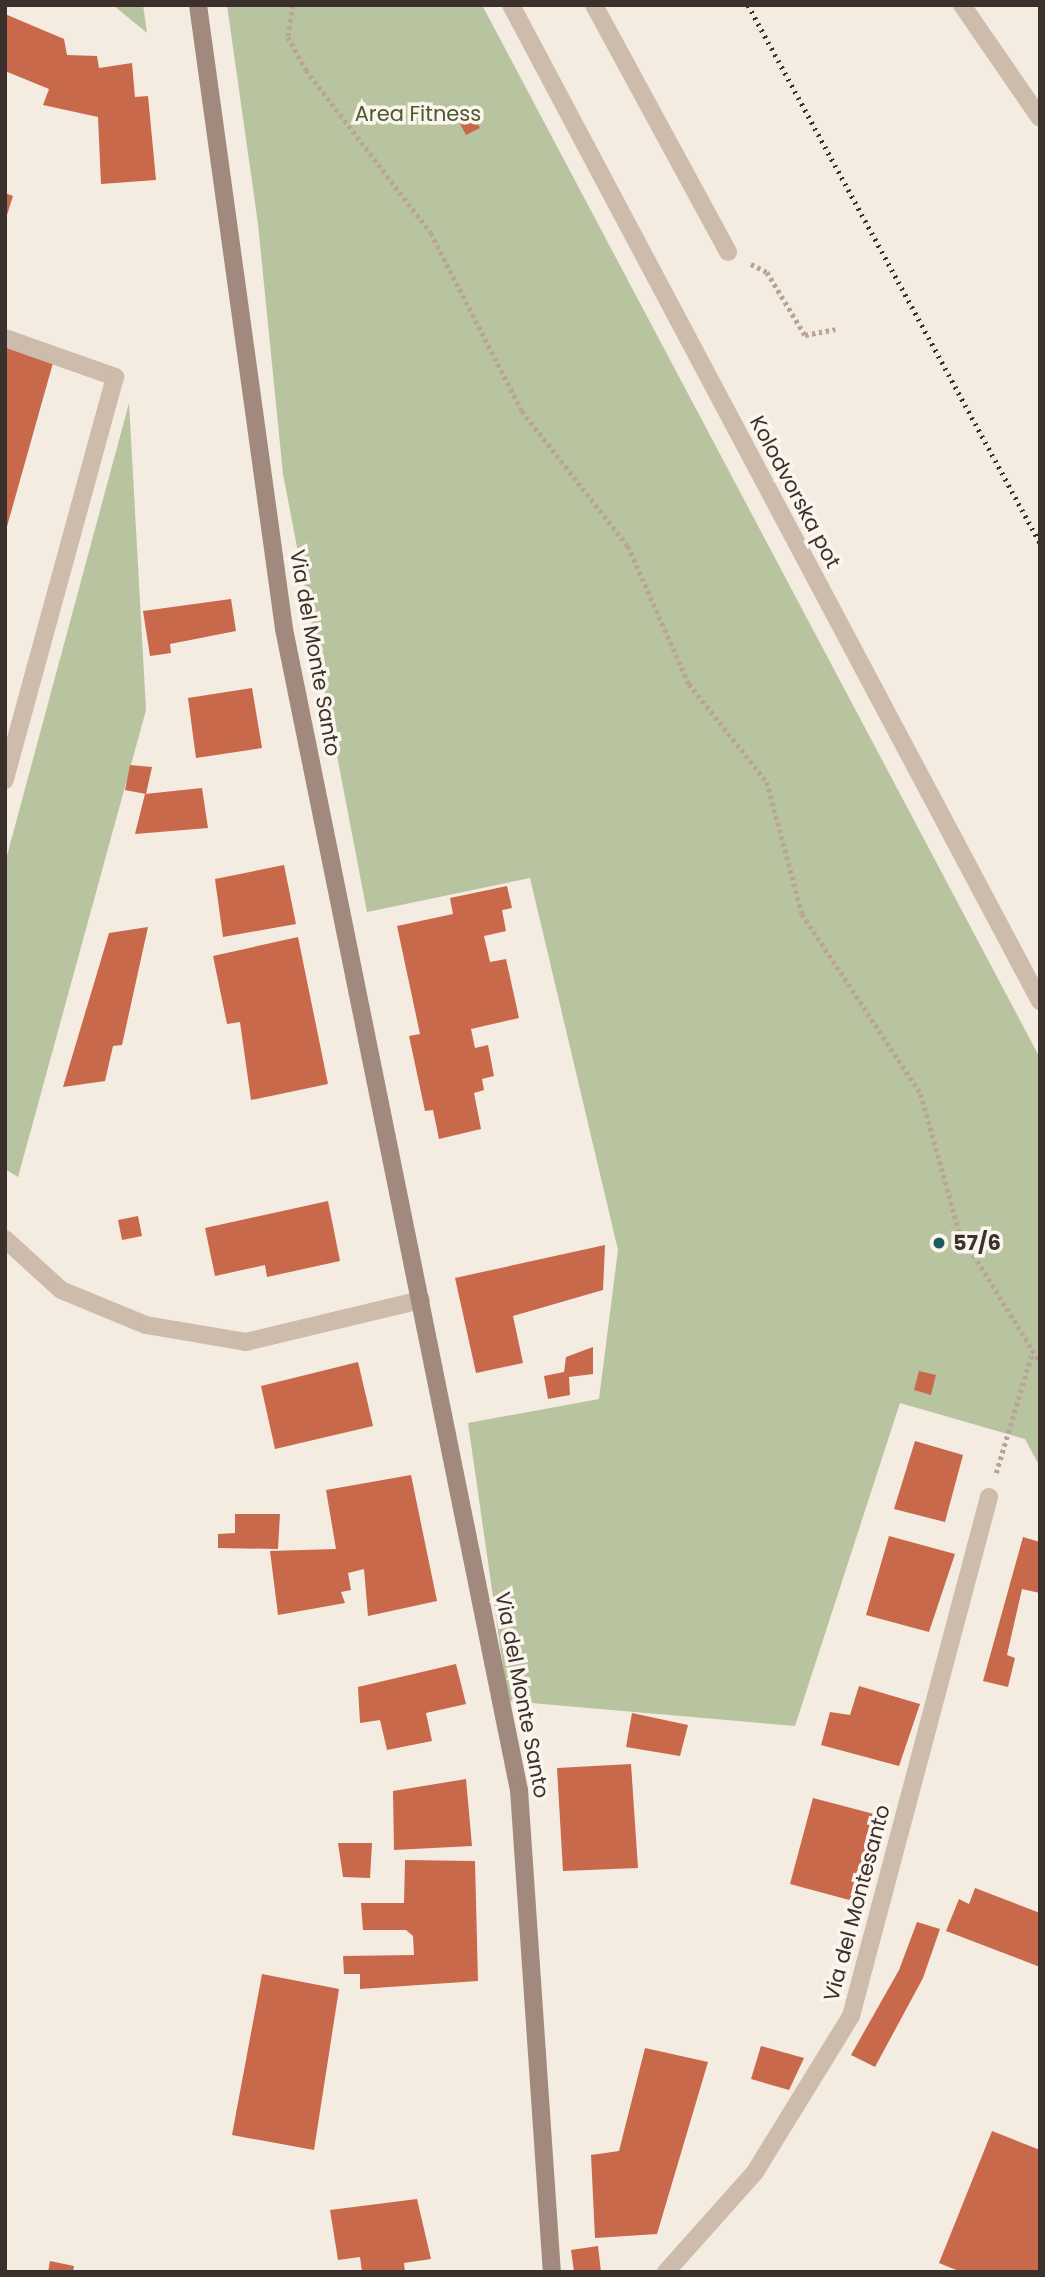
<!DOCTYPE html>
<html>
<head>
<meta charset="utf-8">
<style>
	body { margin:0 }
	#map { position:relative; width:1045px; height:2277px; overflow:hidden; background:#f4ebe1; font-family:Poppins,sans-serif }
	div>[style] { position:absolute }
	.green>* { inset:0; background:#b8c4a0 }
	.building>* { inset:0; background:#c8694b }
	.path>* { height:4.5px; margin-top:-2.25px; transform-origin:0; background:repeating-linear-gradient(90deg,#b9a596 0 3.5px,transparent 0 7px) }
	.lane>* { height:18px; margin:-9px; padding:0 9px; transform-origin:9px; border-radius:9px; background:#cdbbac }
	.street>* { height:18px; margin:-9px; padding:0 9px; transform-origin:9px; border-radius:9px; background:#cdbbac }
	.secondary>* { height:18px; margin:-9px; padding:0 9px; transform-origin:9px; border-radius:9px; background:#a18a7d }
	.rail>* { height:5px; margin-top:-2.5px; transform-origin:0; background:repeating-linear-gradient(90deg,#3b302b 0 2px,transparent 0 7px) }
	.dots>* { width:19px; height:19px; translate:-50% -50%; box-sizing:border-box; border:4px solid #fbf5ee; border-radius:50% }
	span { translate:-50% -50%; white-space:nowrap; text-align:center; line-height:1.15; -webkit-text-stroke:7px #fbf5ee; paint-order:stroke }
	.park-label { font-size:21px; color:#4a5a2e }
	.street-label { font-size:21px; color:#3b302b }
	.poi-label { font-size:21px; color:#3b302b; font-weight:700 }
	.left { translate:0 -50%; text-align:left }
	.frame { position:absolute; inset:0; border:7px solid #3b302b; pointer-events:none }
</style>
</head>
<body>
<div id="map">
	<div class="green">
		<div style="clip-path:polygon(113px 5px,143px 5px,147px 33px)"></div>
		<div style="clip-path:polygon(227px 5px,482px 5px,1040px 1058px,1040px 1467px,1025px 1439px,900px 1403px,795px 1726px,508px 1701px,468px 1423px,599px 1399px,618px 1250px,530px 878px,367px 912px,283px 474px,258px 224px)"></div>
		<div style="clip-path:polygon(129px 403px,146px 710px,18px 1177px,5px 1169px,5px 863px)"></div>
	</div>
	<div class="building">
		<div style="clip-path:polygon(5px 14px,64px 39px,67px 55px,97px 56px,99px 68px,132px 63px,135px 97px,148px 96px,156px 180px,101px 184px,98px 117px,43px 105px,49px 89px,5px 71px)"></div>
		<div style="clip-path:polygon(472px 113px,480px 128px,466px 135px,458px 120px)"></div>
		<div style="clip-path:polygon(5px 193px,13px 196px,6px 218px,5px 218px)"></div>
		<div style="clip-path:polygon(5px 347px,53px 363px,6px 530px,5px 530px)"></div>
		<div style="clip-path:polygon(231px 599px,236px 631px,170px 644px,171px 653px,150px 656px,143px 611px)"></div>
		<div style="clip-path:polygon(252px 688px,262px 748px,196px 758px,188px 698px)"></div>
		<div style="clip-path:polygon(130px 765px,152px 767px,146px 794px,125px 790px)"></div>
		<div style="clip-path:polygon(202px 788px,208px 828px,135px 834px,145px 794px)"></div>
		<div style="clip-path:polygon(284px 865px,296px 924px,223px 937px,215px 879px)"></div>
		<div style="clip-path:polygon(507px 886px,512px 908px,502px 910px,506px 931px,484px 936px,490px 962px,506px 959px,519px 1018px,471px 1029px,475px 1048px,488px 1045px,494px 1076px,482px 1079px,484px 1090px,474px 1093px,481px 1129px,439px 1139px,433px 1110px,425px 1111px,409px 1036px,420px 1034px,397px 926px,453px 914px,450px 898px)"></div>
		<div style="clip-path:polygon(148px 927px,122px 1045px,113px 1046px,105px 1081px,63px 1087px,109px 933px)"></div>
		<div style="clip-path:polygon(298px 937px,328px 1084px,251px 1100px,240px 1022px,227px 1024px,213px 956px)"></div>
		<div style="clip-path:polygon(328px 1201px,340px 1261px,267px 1277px,265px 1265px,215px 1276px,205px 1228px)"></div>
		<div style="clip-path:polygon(138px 1216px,142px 1236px,122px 1240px,118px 1220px)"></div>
		<div style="clip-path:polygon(605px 1245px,603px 1290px,513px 1316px,523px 1363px,476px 1373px,455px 1278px)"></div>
		<div style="clip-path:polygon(593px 1347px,593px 1374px,569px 1377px,570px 1395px,548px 1399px,544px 1376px,564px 1372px,566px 1357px)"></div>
		<div style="clip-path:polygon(358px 1362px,373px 1426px,275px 1449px,261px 1386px)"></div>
		<div style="clip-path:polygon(919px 1371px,936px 1375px,931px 1395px,914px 1390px)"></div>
		<div style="clip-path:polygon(915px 1441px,963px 1455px,945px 1522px,894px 1509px)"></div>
		<div style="clip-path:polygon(411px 1475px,437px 1601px,368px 1616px,364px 1569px,348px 1573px,351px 1590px,341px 1592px,345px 1603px,278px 1615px,270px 1551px,336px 1549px,326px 1490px)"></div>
		<div style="clip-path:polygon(235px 1514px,280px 1514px,278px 1549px,218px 1548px,218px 1534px,235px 1533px)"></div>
		<div style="clip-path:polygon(889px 1536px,955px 1554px,929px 1632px,866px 1615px)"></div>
		<div style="clip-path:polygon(1023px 1537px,1040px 1542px,1040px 1593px,1022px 1589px,1007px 1655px,1015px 1658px,1008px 1687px,983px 1681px)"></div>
		<div style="clip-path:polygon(456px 1664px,466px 1704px,426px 1713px,432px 1741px,387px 1750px,380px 1720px,360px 1723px,358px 1687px)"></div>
		<div style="clip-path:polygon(859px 1686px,920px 1704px,899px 1766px,821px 1745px,830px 1712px,850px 1715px)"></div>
		<div style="clip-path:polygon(632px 1713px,688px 1725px,680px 1756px,626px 1747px)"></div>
		<div style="clip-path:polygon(631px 1764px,638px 1868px,563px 1871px,557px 1768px)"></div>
		<div style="clip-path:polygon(466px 1779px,472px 1846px,394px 1850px,393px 1791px)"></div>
		<div style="clip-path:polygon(813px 1798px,874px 1814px,853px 1901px,790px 1884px)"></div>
		<div style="clip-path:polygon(338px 1843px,372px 1843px,370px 1878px,343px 1877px)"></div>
		<div style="clip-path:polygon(405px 1860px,475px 1861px,478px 1981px,360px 1989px,360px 1974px,344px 1974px,343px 1956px,414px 1955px,413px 1936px,406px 1930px,363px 1930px,361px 1903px,404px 1903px)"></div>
		<div style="clip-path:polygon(975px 1888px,1040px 1913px,1040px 1967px,946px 1931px,959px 1899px,969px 1904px)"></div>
		<div style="clip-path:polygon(917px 1922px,940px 1929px,923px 1978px,875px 2067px,851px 2055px,899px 1970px)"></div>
		<div style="clip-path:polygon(262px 1974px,339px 1989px,314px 2150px,232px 2135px)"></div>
		<div style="clip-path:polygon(761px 2046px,804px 2058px,789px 2090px,751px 2079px)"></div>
		<div style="clip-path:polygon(645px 2048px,708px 2062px,657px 2234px,595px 2238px,591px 2155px,619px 2151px)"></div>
		<div style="clip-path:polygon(992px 2131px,1040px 2150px,1040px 2272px,961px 2272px,939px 2263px)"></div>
		<div style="clip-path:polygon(417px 2199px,431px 2259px,404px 2263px,405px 2272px,362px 2272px,360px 2257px,338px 2260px,330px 2210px)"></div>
		<div style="clip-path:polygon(598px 2246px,601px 2272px,574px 2272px,571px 2250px)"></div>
		<div style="clip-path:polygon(50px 2261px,74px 2266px,73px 2272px,48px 2272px)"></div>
	</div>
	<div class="path">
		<div style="left:293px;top:5px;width:32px;rotate:99deg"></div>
		<div style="left:288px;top:37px;width:38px;rotate:61deg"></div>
		<div style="left:306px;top:70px;width:205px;rotate:52.5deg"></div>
		<div style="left:431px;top:233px;width:200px;rotate:62.9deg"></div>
		<div style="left:522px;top:411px;width:172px;rotate:51.9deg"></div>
		<div style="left:628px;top:546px;width:151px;rotate:66.2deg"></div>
		<div style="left:689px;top:684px;width:125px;rotate:51.5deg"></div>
		<div style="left:767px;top:782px;width:137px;rotate:75.1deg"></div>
		<div style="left:802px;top:914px;width:216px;rotate:56.5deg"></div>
		<div style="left:921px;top:1094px;width:142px;rotate:74.5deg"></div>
		<div style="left:959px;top:1231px;width:154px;rotate:58.3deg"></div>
		<div style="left:751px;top:264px;width:18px;rotate:27deg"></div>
		<div style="left:767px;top:272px;width:74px;rotate:58.9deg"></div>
		<div style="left:805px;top:335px;width:31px;rotate:-11deg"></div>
		<div style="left:996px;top:1473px;width:128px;rotate:-73.3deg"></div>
	</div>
	<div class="lane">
		<div style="left:594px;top:5px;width:281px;rotate:61.5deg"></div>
		<div style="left:962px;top:5px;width:137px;rotate:55.4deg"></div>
	</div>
	<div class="street">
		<div style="left:511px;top:5px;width:1128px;rotate:62.03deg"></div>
		<div style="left:5px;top:338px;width:117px;rotate:19.5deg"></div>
		<div style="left:115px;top:377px;width:418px;rotate:105.3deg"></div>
		<div style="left:5px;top:1239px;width:76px;rotate:42.3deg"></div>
		<div style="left:61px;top:1290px;width:92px;rotate:22.4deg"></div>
		<div style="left:146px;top:1325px;width:101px;rotate:9.6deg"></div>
		<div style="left:246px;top:1342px;width:180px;rotate:-13.5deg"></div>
		<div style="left:666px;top:2272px;width:134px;rotate:-48.3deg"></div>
		<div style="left:755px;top:2172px;width:183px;rotate:-58.4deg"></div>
		<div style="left:851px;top:2016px;width:537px;rotate:-75.11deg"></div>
	</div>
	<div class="secondary">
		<div style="left:198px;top:5px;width:630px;rotate:82.15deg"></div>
		<div style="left:284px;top:629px;width:1185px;rotate:78.56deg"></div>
		<div style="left:519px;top:1790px;width:483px;rotate:86.1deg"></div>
	</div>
	<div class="rail">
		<div style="left:748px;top:5px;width:612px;rotate:61.51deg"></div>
	</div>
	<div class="dots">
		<div style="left:939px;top:1243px;background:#1f5a5e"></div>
	</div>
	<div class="park-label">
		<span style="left:418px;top:114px">Area Fitness</span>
	</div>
	<div class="street-label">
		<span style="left:795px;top:492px;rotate:62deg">Kolodvorska pot</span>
		<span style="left:315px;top:653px;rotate:80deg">Via del Monte Santo</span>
		<span style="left:522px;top:1695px;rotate:79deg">Via del Monte Santo</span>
		<span style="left:857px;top:1903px;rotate:-75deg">Via del Montesanto</span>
	</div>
	<div class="poi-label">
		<span class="left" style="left:953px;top:1243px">57/6</span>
	</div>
	<div class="frame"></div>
</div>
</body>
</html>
